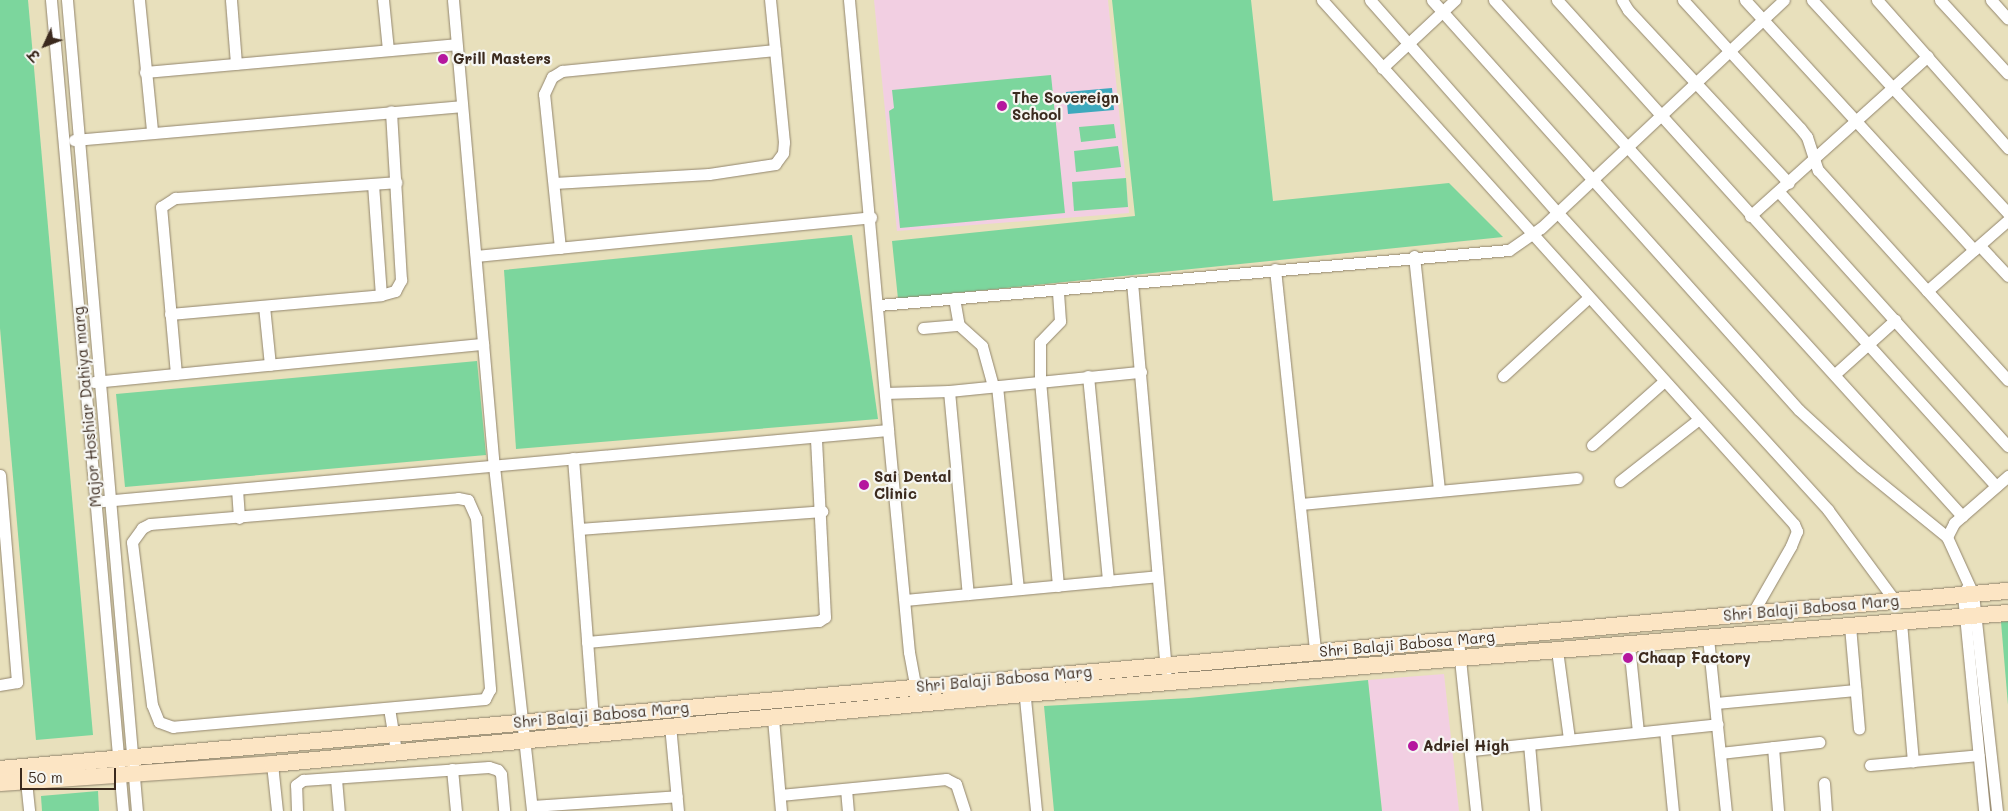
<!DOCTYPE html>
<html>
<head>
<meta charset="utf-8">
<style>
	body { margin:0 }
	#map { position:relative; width:2008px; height:811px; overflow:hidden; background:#e8e0bc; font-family:Mali,"Playpen Sans Deva",sans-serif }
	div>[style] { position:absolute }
	.built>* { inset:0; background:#f2cfe2 }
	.green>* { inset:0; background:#7cd69d }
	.water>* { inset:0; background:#3da9bd }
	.roads { filter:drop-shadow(0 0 1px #92856d) drop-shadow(0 0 1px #92856d) }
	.street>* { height:11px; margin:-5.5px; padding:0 5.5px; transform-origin:5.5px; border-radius:5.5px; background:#fff }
	.secondary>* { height:16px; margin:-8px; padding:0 8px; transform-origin:8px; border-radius:8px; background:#fce5c4 }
	.dots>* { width:14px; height:14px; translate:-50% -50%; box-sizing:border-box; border:2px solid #f6f6f2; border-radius:50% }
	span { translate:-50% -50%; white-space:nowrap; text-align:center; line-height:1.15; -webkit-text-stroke:4.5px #f6f6f2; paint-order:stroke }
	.poi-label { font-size:15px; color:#3b2a1e; font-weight:700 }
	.left { translate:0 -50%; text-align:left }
	.street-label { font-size:15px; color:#3b2a1e }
	.north { position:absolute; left:20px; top:20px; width:50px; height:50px; -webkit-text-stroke:4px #f6f6f2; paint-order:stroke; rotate:227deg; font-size:14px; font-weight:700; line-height:20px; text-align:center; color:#3b2a1e }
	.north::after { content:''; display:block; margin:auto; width:18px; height:22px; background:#3b2a1e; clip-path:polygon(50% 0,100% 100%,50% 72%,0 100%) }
	.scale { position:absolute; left:20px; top:768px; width:96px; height:22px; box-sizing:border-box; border:2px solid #3b2a1e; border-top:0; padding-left:6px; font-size:15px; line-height:18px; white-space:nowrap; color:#3b2a1e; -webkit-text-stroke:4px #f6f6f2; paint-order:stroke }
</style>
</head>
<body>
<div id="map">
	<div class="built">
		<div style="clip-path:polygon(874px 0,1108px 0,1129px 213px,897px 231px)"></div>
		<div style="clip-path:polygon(1444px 674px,1459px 811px,1382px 811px,1368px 680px)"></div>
	</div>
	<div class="green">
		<div style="clip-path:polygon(0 0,28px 0,93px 735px,36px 740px,0 328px)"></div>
		<div style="clip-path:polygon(1112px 0,1251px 0,1273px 201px,1449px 183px,1503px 237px,898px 299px,892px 241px,1135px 216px)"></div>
		<div style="clip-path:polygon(1051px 75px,1065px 213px,900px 228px,889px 111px,894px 108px,892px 90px)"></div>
		<div style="clip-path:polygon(1114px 124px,1116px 138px,1081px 142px,1079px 127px)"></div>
		<div style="clip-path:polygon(1118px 146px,1121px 167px,1076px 172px,1074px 151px)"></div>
		<div style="clip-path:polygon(1126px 178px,1128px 207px,1074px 211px,1072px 182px)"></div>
		<div style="clip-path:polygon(852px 235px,878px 419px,516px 449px,504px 270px)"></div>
		<div style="clip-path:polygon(477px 361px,486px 455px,125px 487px,116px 394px)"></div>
		<div style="clip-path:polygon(2008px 621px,2008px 705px,2001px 622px)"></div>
		<div style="clip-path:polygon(1368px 680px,1382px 811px,1054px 811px,1044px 706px,1189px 698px)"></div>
		<div style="clip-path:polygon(98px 791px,99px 811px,42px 811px,41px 796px)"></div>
	</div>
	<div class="water">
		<div style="clip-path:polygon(1112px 88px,1114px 110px,1068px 114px,1066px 92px)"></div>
	</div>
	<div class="roads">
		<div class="street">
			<div style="left:51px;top:0;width:814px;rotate:84.93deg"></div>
			<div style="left:67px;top:0;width:814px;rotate:85.07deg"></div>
			<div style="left:139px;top:0;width:132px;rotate:84.3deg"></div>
			<div style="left:231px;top:0;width:64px;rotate:85.5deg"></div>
			<div style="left:383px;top:0;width:50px;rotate:84.3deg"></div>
			<div style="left:453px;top:0;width:468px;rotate:85deg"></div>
			<div style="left:494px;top:466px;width:347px;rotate:83.7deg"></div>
			<div style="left:849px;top:0;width:432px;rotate:84.8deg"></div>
			<div style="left:888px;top:430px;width:223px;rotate:84.6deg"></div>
			<div style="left:909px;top:652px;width:44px;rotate:79.5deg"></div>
			<div style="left:1322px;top:0;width:705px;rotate:47.99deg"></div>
			<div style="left:1794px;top:524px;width:8px;rotate:67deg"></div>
			<div style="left:1797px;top:531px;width:16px;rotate:112deg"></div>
			<div style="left:1791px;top:546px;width:78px;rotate:119.8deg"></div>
			<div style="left:1370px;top:0;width:283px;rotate:48.6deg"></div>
			<div style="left:1557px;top:212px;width:403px;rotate:47.7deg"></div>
			<div style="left:1828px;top:510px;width:113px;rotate:53.6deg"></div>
			<div style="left:1432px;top:0;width:550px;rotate:48.17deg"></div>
			<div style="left:1799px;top:410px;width:84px;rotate:42.6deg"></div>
			<div style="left:1861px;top:467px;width:111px;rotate:39.1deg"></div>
			<div style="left:1494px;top:0;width:697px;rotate:47.79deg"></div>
			<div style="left:1557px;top:0;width:655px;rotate:47.91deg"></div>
			<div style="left:1622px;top:0;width:12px;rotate:59deg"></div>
			<div style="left:1628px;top:10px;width:236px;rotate:47.1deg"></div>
			<div style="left:1683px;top:0;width:173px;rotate:47.6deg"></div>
			<div style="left:1800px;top:128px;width:11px;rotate:52deg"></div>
			<div style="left:1807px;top:137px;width:35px;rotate:72deg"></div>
			<div style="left:1818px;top:170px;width:283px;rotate:47.9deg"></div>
			<div style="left:1745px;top:0;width:339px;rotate:47.5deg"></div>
			<div style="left:1812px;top:0;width:289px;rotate:47.4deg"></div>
			<div style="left:1877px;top:0;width:198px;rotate:48.5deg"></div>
			<div style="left:1940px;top:0;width:100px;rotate:47.4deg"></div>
			<div style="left:1991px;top:0;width:25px;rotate:48deg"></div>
			<div style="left:1382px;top:68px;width:100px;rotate:-43deg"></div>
			<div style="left:145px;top:72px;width:312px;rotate:-5.1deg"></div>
			<div style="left:74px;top:140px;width:388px;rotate:-5deg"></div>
			<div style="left:554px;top:183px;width:155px;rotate:-3.3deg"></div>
			<div style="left:709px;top:174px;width:67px;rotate:-8.6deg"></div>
			<div style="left:775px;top:164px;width:14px;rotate:-54deg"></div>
			<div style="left:783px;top:153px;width:11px;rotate:-85deg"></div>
			<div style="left:784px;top:142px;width:143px;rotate:-95.6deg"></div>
			<div style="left:373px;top:184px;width:111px;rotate:85.9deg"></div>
			<div style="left:1779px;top:192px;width:342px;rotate:48deg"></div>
			<div style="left:1750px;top:216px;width:239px;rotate:-42deg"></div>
			<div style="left:1980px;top:246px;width:41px;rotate:47deg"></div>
			<div style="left:560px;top:248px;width:155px;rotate:-95.9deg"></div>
			<div style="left:544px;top:94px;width:19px;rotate:-65deg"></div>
			<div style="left:552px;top:77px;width:12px;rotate:-31deg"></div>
			<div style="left:562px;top:71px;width:214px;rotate:-5.6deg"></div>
			<div style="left:476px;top:256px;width:397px;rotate:-5.6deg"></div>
			<div style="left:1414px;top:256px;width:236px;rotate:83.9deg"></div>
			<div style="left:1275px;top:269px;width:385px;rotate:84deg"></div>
			<div style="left:1132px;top:282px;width:390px;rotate:85deg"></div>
			<div style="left:1927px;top:291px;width:108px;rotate:-41.2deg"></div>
			<div style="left:954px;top:298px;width:27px;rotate:80deg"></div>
			<div style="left:959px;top:325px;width:31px;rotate:42deg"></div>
			<div style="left:982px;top:346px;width:41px;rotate:74.6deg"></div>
			<div style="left:879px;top:305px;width:632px;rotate:-4.99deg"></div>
			<div style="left:1509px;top:250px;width:39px;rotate:-35deg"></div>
			<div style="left:1541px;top:228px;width:333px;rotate:-43.2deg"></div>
			<div style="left:264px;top:306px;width:59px;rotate:84.2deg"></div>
			<div style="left:170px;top:314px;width:212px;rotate:-5.1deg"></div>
			<div style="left:381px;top:295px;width:15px;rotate:-16deg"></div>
			<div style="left:395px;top:291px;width:13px;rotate:-61deg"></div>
			<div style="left:401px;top:280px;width:169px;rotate:-93.4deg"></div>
			<div style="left:923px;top:328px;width:36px;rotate:-5deg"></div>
			<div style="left:176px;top:374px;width:168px;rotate:-95.1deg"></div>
			<div style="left:161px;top:207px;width:17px;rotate:-33deg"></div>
			<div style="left:175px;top:198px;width:222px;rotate:-4.1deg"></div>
			<div style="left:1835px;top:374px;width:81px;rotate:-42deg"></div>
			<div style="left:1088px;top:376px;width:206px;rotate:84.4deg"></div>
			<div style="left:1503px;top:376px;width:115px;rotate:-42.5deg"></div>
			<div style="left:94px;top:382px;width:391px;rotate:-5.6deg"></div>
			<div style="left:997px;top:386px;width:204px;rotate:84.1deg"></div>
			<div style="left:949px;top:391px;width:204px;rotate:84.7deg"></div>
			<div style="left:885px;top:393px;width:64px;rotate:-1.8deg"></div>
			<div style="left:949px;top:391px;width:193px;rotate:-5.7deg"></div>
			<div style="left:1592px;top:445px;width:96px;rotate:-41.6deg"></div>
			<div style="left:573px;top:458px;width:275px;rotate:85.6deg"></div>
			<div style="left:0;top:475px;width:208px;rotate:85.3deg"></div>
			<div style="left:17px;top:682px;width:17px;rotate:170deg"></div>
			<div style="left:1620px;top:481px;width:100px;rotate:-38.1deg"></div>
			<div style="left:237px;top:489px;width:29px;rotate:86deg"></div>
			<div style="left:458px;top:498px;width:10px;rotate:11deg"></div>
			<div style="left:468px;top:500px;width:20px;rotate:66deg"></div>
			<div style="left:476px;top:518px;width:172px;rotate:85.3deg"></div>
			<div style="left:490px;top:689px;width:11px;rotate:117deg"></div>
			<div style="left:485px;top:699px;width:313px;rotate:174.9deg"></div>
			<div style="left:173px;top:727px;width:15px;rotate:-160deg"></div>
			<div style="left:159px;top:722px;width:18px;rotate:-112deg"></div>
			<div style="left:152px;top:705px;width:164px;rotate:-97deg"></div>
			<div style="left:132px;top:542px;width:17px;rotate:-54deg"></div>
			<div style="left:142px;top:528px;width:9px;rotate:-27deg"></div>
			<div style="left:150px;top:524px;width:309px;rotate:-4.8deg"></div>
			<div style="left:103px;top:501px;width:788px;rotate:-5.17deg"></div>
			<div style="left:1301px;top:504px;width:277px;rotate:-5.4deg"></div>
			<div style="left:579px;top:529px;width:244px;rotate:-4.2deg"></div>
			<div style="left:1058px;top:586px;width:206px;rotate:-95deg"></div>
			<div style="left:1040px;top:381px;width:39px;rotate:-90deg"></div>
			<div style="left:1040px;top:342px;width:29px;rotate:-46deg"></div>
			<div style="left:1060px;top:321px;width:32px;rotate:-94deg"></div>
			<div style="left:1966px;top:589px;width:7px;rotate:117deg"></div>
			<div style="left:1963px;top:595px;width:217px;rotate:84.4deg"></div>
			<div style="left:905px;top:600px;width:253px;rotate:-5.4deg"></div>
			<div style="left:1901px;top:622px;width:140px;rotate:85.1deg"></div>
			<div style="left:1850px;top:626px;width:103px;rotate:85deg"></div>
			<div style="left:1708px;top:638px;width:174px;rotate:84.1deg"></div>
			<div style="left:1458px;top:640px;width:172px;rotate:84deg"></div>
			<div style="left:587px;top:642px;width:233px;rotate:-5.2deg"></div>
			<div style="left:819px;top:621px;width:7px;rotate:-34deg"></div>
			<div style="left:825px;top:617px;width:180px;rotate:-92.9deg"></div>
			<div style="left:1629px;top:645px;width:87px;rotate:84.1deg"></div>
			<div style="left:1557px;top:650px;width:90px;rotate:82.3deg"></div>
			<div style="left:1024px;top:688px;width:124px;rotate:84.4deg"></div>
			<div style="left:1716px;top:703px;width:140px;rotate:-5.3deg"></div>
			<div style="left:389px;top:708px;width:44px;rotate:80.8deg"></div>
			<div style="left:773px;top:718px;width:93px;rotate:85.1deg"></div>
			<div style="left:670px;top:725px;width:86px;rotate:84.7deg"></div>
			<div style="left:1665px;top:730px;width:81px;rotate:84.4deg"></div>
			<div style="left:1529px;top:744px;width:67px;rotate:84.9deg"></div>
			<div style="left:1773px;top:747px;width:64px;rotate:85.5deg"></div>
			<div style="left:1472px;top:750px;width:247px;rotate:-6deg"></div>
			<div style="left:1720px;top:753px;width:100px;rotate:-6.3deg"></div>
			<div style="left:272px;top:764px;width:47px;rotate:83.9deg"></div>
			<div style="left:1870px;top:765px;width:109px;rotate:-5.2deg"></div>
			<div style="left:452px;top:769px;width:42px;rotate:84.6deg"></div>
			<div style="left:336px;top:779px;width:32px;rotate:85deg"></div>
			<div style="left:26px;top:781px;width:30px;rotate:84deg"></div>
			<div style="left:1824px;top:783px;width:28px;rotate:86deg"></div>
			<div style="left:846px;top:789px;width:22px;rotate:85deg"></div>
			<div style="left:780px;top:795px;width:167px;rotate:-5.5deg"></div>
			<div style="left:946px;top:779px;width:11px;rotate:27deg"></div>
			<div style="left:956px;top:784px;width:28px;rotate:72deg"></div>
			<div style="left:532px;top:806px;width:145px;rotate:-3.9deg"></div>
			<div style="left:297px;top:811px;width:26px;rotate:-92deg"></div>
			<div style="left:296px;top:785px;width:9px;rotate:-36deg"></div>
			<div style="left:303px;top:780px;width:186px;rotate:-4deg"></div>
			<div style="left:489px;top:767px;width:9px;rotate:18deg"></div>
			<div style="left:498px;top:770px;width:5px;rotate:53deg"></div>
			<div style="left:501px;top:774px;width:37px;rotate:85deg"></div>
			<div style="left:1997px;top:811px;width:218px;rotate:-96.3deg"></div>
			<div style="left:1973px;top:594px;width:63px;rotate:-114.5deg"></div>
			<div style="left:1947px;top:537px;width:16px;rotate:-63deg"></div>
			<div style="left:1954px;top:523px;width:72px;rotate:-41deg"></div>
		</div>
		<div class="secondary">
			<div style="left:0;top:769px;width:2016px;rotate:-5.07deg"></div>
			<div style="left:0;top:783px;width:273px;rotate:-4deg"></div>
			<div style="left:272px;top:764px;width:755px;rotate:-5.32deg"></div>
			<div style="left:1024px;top:694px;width:987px;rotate:-4.71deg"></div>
		</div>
	</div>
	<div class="dots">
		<div style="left:443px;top:59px;background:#b5179e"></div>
		<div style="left:1002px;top:106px;background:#b5179e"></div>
		<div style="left:864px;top:485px;background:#b5179e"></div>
		<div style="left:1628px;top:658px;background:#b5179e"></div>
		<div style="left:1413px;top:746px;background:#b5179e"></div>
	</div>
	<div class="poi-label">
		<span class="left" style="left:453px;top:59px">Grill Masters</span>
		<span class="left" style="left:1012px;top:106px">The Sovereign<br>School</span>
		<span class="left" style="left:874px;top:485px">Sai Dental<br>Clinic</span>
		<span class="left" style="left:1638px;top:658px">Chaap Factory</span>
		<span class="left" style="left:1423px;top:746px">Adriel High</span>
	</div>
	<div class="street-label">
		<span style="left:87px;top:407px;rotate:-95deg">Major Hoshiar Dahiya marg</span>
		<span style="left:1811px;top:608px;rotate:-5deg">Shri Balaji Babosa Marg</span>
		<span style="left:1407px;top:644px;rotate:-5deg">Shri Balaji Babosa Marg</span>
		<span style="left:1004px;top:679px;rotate:-5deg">Shri Balaji Babosa Marg</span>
		<span style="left:601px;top:715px;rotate:-5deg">Shri Balaji Babosa Marg</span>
	</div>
	<div class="north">उ</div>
	<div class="scale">50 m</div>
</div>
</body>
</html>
